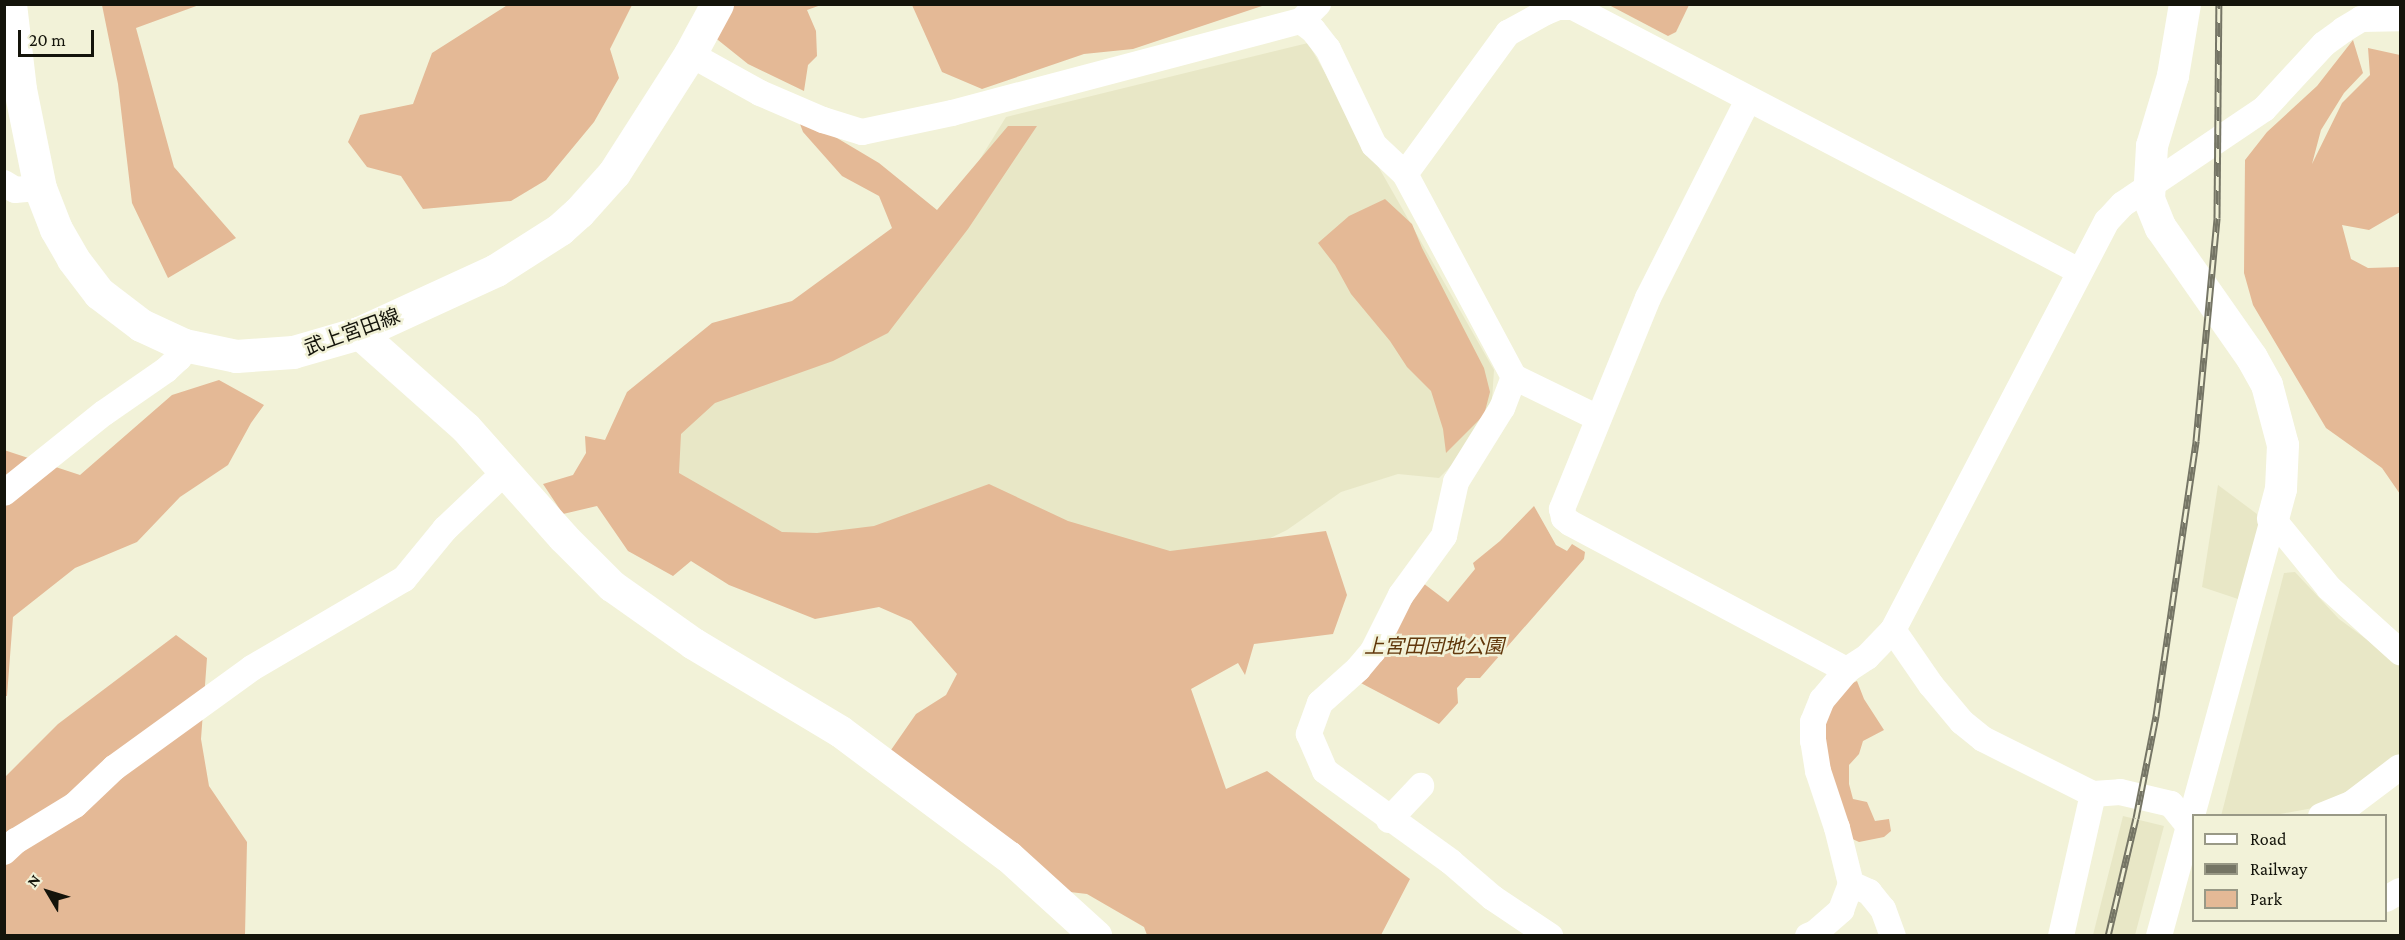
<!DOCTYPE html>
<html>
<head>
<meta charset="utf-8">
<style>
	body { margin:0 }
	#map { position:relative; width:2405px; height:940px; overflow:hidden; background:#f2f2d8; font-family:"Crimson Pro","Noto Sans JP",serif }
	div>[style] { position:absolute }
	.built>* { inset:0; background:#e8e7c6 }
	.green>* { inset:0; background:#e4b996 }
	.minor>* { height:26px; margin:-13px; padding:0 13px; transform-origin:13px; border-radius:13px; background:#fff }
	.tertiary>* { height:32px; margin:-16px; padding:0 16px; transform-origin:16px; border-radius:16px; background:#fff }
	.secondary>* { height:33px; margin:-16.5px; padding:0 16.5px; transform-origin:16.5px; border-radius:16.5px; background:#fff }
	.rail>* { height:7px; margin-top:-3.5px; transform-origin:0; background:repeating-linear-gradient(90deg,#f2f2d8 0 14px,#757565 0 28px); box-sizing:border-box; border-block:2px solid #757565 }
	span { translate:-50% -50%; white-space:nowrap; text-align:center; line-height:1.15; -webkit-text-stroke:5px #f2f2d8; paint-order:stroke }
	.street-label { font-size:20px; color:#14140b }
	.park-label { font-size:20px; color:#61370b; font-style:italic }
	.frame { position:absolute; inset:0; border:6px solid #14140b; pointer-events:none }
	.legend { position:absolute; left:2192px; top:814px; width:195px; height:108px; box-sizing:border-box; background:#f2f2d8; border:2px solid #999986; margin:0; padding:8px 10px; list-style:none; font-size:18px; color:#14140b }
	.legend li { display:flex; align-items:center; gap:12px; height:30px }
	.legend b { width:30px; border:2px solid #999986 }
	.north { position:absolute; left:18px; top:862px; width:60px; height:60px; -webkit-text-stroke:4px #f2f2d8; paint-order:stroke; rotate:308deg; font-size:16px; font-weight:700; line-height:24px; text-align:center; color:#14140b }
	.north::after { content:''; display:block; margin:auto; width:21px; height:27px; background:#14140b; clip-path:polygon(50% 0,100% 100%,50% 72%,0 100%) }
	.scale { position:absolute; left:18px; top:30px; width:76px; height:27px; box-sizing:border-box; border:3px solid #14140b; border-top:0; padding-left:8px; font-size:18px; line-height:21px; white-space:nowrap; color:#14140b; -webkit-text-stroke:4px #f2f2d8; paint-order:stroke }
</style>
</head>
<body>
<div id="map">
	<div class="built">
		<div style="clip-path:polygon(1308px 43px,1494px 370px,1492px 400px,1455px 462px,1439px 478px,1398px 474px,1341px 492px,1287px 530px,1224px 561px,883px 586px,658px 482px,694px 401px,817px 365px,964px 185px,1006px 117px)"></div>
		<div style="clip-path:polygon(2218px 485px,2257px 514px,2261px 527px,2238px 599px,2202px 587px)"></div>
		<div style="clip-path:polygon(2295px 572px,2339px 619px,2400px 664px,2400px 762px,2324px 806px,2275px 815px,2221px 816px,2284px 573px)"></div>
		<div style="clip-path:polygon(2123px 816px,2164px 826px,2135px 935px,2093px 935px)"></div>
	</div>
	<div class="green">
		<div style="clip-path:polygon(509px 4px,632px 5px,610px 49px,619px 78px,594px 122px,546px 180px,511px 201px,423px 209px,401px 176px,367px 167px,348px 142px,360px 115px,413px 104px,432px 53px)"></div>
		<div style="clip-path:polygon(102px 5px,199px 5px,136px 28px,174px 167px,236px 238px,168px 278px,132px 203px,118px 84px)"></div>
		<div style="clip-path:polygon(729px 5px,821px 5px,807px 10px,816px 31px,817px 56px,808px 65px,804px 91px,748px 64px,713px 36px)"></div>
		<div style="clip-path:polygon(912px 5px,1265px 5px,1133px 49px,1084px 54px,982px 89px,942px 72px)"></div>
		<div style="clip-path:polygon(1609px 5px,1689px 5px,1676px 32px,1668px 36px)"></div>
		<div style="clip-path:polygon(2353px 40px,2363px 73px,2344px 93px,2321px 130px,2312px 164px,2342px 103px,2370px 75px,2368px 48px,2400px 55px,2400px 212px,2369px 230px,2342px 225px,2351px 259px,2368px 268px,2400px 267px,2400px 494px,2382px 468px,2326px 428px,2253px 305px,2244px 273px,2245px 160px,2267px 132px,2317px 86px)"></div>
		<div style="clip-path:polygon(805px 119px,879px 163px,937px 210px,1008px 126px,1037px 126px,968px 229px,888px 333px,833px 361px,715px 403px,681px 434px,679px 473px,782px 532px,817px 533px,874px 526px,989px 484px,1068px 521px,1170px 551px,1326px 531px,1347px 595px,1333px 634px,1254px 644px,1245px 675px,1238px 663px,1191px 689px,1226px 789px,1267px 771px,1410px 879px,1381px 935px,1147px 935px,1144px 927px,1087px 894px,1070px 892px,891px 750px,916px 714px,946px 695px,957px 674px,911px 621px,879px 607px,815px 619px,729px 585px,691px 561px,673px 576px,628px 551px,597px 506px,563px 514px,543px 484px,573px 475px,586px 453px,585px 436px,605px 440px,627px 392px,712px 323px,792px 301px,892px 228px,879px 196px,842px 176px,803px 132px,800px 124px)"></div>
		<div style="clip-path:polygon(1385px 199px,1412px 224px,1422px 248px,1484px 368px,1490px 392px,1484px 415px,1446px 453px,1443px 429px,1431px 391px,1407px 367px,1390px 341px,1351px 294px,1335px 265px,1318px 243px,1349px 216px)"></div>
		<div style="clip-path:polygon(219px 380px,264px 405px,251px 423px,228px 465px,180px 497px,137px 542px,75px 568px,13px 617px,7px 696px,5px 696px,4px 450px,80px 475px,172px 395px)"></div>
		<div style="clip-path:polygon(1534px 506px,1556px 545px,1567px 551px,1572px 544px,1585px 552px,1584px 559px,1480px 678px,1466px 678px,1457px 688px,1458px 703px,1439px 724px,1357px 681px,1419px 580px,1448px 602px,1475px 569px,1473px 563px,1500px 541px)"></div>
		<div style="clip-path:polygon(176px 635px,207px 658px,201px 739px,209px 786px,247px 842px,245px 935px,5px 936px,5px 777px,58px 724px)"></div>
		<div style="clip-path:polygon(1857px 681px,1864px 699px,1884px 730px,1863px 741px,1859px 754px,1849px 765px,1849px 784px,1853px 799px,1867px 802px,1875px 821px,1889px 819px,1891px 831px,1884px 837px,1859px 842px,1848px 837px,1825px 771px,1826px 708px,1842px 688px)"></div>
	</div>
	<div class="minor">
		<div style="left:1301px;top:21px;width:24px;rotate:-45deg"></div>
		<div style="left:690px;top:54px;width:80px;rotate:29.1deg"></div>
		<div style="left:760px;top:93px;width:69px;rotate:23.2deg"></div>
		<div style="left:823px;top:120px;width:41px;rotate:17.1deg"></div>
		<div style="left:862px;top:132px;width:92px;rotate:-11.9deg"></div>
		<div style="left:952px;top:113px;width:361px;rotate:-14.8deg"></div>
		<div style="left:1301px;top:21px;width:15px;rotate:37deg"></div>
		<div style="left:1313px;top:30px;width:24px;rotate:52deg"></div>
		<div style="left:1328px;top:49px;width:106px;rotate:64.4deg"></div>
		<div style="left:1374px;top:145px;width:42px;rotate:43.1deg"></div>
		<div style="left:1405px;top:174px;width:230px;rotate:61.8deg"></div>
		<div style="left:1514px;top:377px;width:93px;rotate:26deg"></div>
		<div style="left:1748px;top:100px;width:222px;rotate:116.8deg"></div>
		<div style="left:1648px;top:298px;width:228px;rotate:112.2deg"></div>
		<div style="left:1562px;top:509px;width:9px;rotate:77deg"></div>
		<div style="left:1564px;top:518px;width:8px;rotate:40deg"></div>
		<div style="left:1570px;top:523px;width:314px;rotate:28deg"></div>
		<div style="left:1405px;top:174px;width:175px;rotate:-53.9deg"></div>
		<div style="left:1508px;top:33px;width:43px;rotate:-28.9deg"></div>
		<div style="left:1546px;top:12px;width:13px;rotate:-23deg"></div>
		<div style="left:1558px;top:7px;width:15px"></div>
		<div style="left:1573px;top:7px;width:571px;rotate:27.55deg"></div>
		<div style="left:4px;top:183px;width:13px;rotate:32deg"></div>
		<div style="left:15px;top:190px;width:25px;rotate:-5deg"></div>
		<div style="left:1514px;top:377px;width:33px;rotate:111deg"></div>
		<div style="left:1502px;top:408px;width:87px;rotate:121.9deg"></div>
		<div style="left:1456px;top:482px;width:55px;rotate:102.5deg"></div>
		<div style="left:1444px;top:536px;width:73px;rotate:126.1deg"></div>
		<div style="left:1401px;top:595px;width:63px;rotate:116.6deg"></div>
		<div style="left:1373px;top:651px;width:23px;rotate:130deg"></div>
		<div style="left:1358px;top:669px;width:51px;rotate:138.2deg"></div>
		<div style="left:1320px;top:703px;width:33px;rotate:110deg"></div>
		<div style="left:1309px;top:734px;width:40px;rotate:66.6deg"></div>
		<div style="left:1325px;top:771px;width:155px;rotate:35.8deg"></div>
		<div style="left:1451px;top:862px;width:55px;rotate:40.6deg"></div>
		<div style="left:1493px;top:898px;width:69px;rotate:33.7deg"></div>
		<div style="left:4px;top:493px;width:128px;rotate:-38.7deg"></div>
		<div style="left:104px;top:413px;width:75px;rotate:-34.7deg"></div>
		<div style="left:166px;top:370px;width:18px;rotate:-43deg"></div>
		<div style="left:179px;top:358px;width:14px;rotate:-69deg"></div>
		<div style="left:2273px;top:519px;width:89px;rotate:50.9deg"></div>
		<div style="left:2329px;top:588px;width:96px;rotate:42deg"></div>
		<div style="left:1893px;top:630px;width:67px;rotate:55.4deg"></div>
		<div style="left:1931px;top:685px;width:48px;rotate:50deg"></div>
		<div style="left:1962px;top:722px;width:27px;rotate:39deg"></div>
		<div style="left:1983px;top:739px;width:123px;rotate:26.6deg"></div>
		<div style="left:2093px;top:794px;width:27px;rotate:-4deg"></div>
		<div style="left:2120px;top:792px;width:52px;rotate:13.2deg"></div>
		<div style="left:2171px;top:804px;width:27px;rotate:51deg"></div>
		<div style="left:2188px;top:825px;width:6px;rotate:9deg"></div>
		<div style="left:2321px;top:816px;width:32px;rotate:-22deg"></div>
		<div style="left:2351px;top:804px;width:61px;rotate:-37.1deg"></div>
		<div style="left:1389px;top:820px;width:47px;rotate:-46.7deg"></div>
		<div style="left:4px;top:852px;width:16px;rotate:-43deg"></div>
		<div style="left:16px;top:841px;width:69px;rotate:-31.4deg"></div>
		<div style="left:75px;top:805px;width:54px;rotate:-43.5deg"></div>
		<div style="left:114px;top:768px;width:170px;rotate:-35.9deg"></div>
		<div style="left:252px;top:668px;width:176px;rotate:-30.4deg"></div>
		<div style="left:404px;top:579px;width:65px;rotate:-50.6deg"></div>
		<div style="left:445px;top:529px;width:84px;rotate:-43.6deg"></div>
		<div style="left:1851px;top:884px;width:20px;rotate:24deg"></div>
		<div style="left:1869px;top:892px;width:22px;rotate:51deg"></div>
		<div style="left:1883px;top:909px;width:29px;rotate:70deg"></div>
		<div style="left:2386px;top:899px;width:16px;rotate:-30deg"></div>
		<div style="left:1808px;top:936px;width:8px;rotate:-23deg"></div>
		<div style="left:1815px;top:933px;width:35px;rotate:-41deg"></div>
		<div style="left:1841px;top:910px;width:28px;rotate:-69deg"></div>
		<div style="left:1851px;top:884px;width:58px;rotate:-104deg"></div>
		<div style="left:1837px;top:828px;width:60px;rotate:-108.4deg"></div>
		<div style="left:1818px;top:771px;width:30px;rotate:-99deg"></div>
		<div style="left:1813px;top:741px;width:19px;rotate:-90deg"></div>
		<div style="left:1813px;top:722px;width:24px;rotate:-68deg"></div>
		<div style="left:1822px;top:700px;width:39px;rotate:-50deg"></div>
		<div style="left:1847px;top:670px;width:24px;rotate:-33deg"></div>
		<div style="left:1867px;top:657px;width:37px;rotate:-46deg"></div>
		<div style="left:1893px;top:630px;width:462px;rotate:-62.4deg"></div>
		<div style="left:2107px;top:221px;width:23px;rotate:-47deg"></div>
		<div style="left:2123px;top:204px;width:170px;rotate:-34deg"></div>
		<div style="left:2264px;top:109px;width:88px;rotate:-47.3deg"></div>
		<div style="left:2324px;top:44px;width:24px;rotate:-36deg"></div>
		<div style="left:2343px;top:30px;width:21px;rotate:-31deg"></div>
		<div style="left:2361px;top:19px;width:39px;rotate:-1deg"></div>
		<div style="left:2061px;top:936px;width:146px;rotate:-77.3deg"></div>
		<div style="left:2159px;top:936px;width:432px;rotate:-74.7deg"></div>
	</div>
	<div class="tertiary">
		<div style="left:2185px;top:4px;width:73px;rotate:99.5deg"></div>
		<div style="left:2173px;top:76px;width:73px;rotate:106.7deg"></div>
		<div style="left:2152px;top:146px;width:53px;rotate:93.2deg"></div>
		<div style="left:2149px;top:199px;width:31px;rotate:68deg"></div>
		<div style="left:2161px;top:228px;width:159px;rotate:55deg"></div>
		<div style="left:2252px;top:358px;width:31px;rotate:61deg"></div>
		<div style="left:2267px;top:385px;width:62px;rotate:75.1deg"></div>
		<div style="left:2283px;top:445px;width:44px;rotate:92.6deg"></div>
		<div style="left:2281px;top:489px;width:31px;rotate:105deg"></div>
		<div style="left:359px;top:333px;width:143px;rotate:41.6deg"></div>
		<div style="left:466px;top:428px;width:147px;rotate:48.3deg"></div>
		<div style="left:564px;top:538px;width:68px;rotate:45deg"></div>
		<div style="left:612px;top:586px;width:100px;rotate:35.3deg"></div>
		<div style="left:694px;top:644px;width:171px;rotate:30.9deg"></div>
		<div style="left:841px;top:732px;width:209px;rotate:36.7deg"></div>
		<div style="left:1009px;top:857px;width:118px;rotate:42.2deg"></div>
	</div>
	<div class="secondary">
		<div style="left:10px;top:4px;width:86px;rotate:83.3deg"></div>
		<div style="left:20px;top:89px;width:101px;rotate:78.6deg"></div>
		<div style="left:40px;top:188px;width:44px;rotate:68.7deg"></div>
		<div style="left:56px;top:229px;width:34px;rotate:60deg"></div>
		<div style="left:73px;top:259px;width:43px;rotate:52.6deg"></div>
		<div style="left:99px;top:293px;width:53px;rotate:37.3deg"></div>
		<div style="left:141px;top:325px;width:47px;rotate:24.9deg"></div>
		<div style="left:184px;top:345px;width:53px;rotate:11.9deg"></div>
		<div style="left:236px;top:356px;width:57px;rotate:-4deg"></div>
		<div style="left:293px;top:352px;width:69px;rotate:-16.1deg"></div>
		<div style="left:359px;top:333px;width:151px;rotate:-24.7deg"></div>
		<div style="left:496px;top:270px;width:76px;rotate:-32.6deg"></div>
		<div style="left:560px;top:229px;width:25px;rotate:-42deg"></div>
		<div style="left:579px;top:212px;width:52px;rotate:-48.1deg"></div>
		<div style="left:614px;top:173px;width:141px;rotate:-57.4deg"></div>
		<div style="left:690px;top:54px;width:57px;rotate:-61.6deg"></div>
	</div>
	<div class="rail">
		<div style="left:2108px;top:936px;width:121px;rotate:-76.7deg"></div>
		<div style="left:2136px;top:818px;width:104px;rotate:-78.9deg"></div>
		<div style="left:2156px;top:716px;width:278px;rotate:-81.7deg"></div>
		<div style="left:2196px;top:441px;width:224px;rotate:-84.6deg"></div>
		<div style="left:2217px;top:218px;width:214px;rotate:-89.5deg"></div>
	</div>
	<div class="street-label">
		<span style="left:352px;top:332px;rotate:-20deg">武上宮田線</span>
	</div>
	<div class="park-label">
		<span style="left:1434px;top:646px">上宮田団地公園</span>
	</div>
	<div class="frame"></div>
	<ul class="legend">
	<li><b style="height:8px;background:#fff"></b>Road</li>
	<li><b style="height:8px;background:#757565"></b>Railway</li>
	<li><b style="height:16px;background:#e4b996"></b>Park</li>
	</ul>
	<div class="north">N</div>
	<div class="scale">20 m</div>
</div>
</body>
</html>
